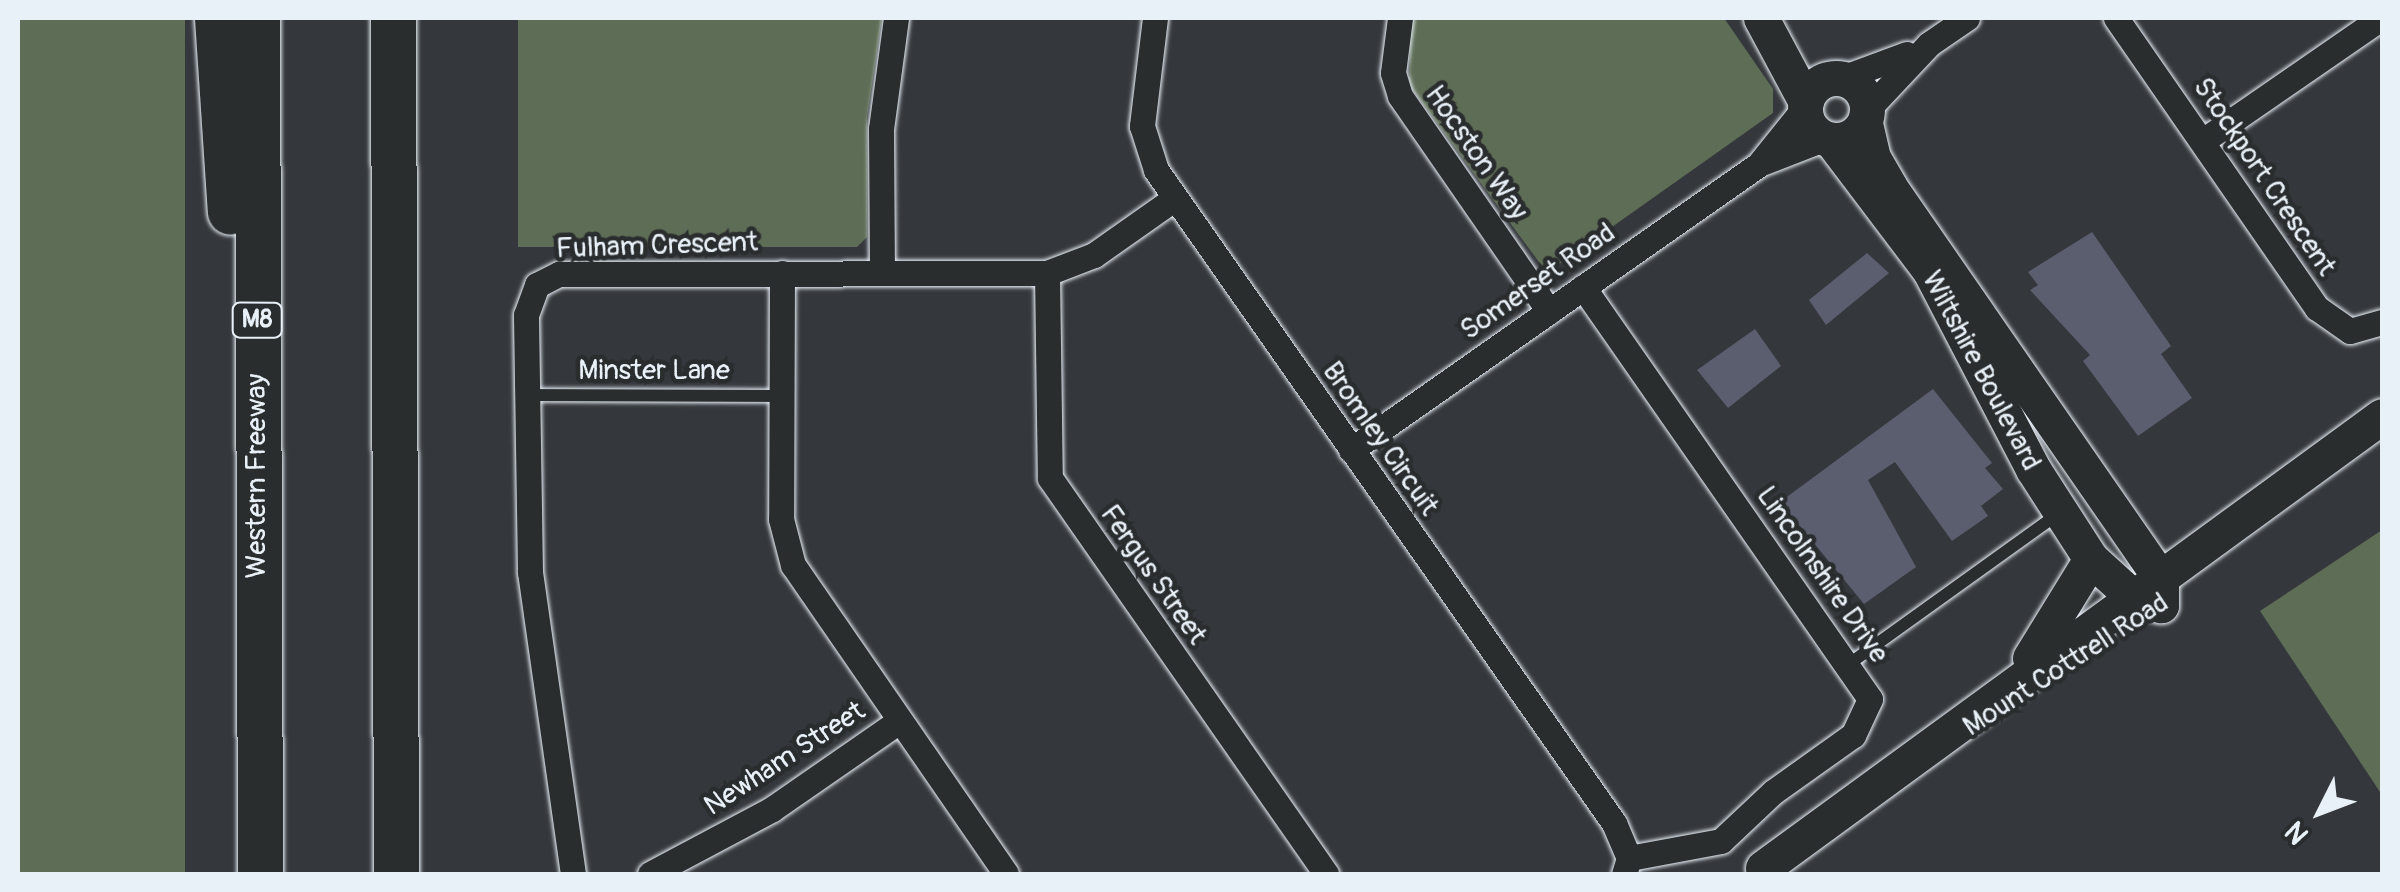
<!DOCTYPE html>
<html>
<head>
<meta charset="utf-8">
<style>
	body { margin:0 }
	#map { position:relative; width:2400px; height:892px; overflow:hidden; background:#34373b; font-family:Pangolin,sans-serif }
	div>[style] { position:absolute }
	.green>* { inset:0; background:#5e6d55 }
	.building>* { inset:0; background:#5a5e6f }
	.roads { filter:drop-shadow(0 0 2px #e8f1f8) drop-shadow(0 0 2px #e8f1f8) }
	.lane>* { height:12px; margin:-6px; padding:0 6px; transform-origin:6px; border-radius:6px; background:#2a2d2e }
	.street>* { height:25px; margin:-12.5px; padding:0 12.5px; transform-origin:12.5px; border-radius:12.5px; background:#2a2d2e }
	.secondary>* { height:35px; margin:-17.5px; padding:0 17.5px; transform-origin:17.5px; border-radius:17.5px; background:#2a2d2e }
	.secondary>.ring { margin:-17.5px; padding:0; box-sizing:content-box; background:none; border:35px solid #2a2d2e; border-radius:50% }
	.highway>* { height:45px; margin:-22.5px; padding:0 22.5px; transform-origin:22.5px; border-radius:22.5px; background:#2a2d2e }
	span { translate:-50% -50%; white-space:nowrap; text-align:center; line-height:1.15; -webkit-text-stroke:9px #2a2d2e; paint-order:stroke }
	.shield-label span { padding:2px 8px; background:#2a2d2e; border:2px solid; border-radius:8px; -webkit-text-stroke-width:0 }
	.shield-label { font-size:25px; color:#e8f1f8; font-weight:700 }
	.street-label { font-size:28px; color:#e8f1f8 }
	.frame { position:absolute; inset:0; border:20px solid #e8f1f8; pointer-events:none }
	.north { position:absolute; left:2270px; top:762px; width:100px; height:100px; -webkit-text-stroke:8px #2a2d2e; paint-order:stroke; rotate:228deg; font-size:28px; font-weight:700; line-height:40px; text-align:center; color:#e8f1f8 }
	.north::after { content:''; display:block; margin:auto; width:35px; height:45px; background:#e8f1f8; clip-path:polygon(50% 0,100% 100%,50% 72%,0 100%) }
</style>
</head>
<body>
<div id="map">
	<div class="green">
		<div style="clip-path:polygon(18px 18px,185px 18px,185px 874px,18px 874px)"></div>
		<div style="clip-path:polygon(518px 18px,882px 18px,867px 117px,867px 237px,857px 247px,518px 247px)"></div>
		<div style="clip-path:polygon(1411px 18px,1724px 18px,1773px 89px,1773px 113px,1547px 273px,1409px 85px)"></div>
		<div style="clip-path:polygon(2382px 530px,2382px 795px,2260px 611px)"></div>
	</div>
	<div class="building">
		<div style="clip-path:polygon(2092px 232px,2171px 346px,2161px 354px,2192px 398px,2138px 436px,2083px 361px,2090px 355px,2030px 290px,2038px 285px,2028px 272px)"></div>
		<div style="clip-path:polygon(1867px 253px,1889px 273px,1826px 325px,1809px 300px)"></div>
		<div style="clip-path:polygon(1755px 329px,1781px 366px,1728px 408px,1697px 370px)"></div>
		<div style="clip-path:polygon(1933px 389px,1992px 463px,1985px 468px,2003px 489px,1981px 506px,1988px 516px,1952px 541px,1895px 462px,1868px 480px,1916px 567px,1864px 604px,1780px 502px)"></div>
	</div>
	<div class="roads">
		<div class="lane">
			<div style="left:527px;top:395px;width:253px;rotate:0.2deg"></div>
			<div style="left:1849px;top:664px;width:257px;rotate:-35.7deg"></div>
		</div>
		<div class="street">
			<div style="left:1155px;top:18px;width:109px;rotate:96.9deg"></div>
			<div style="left:1142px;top:126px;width:46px;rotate:72.3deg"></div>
			<div style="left:1156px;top:170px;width:798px;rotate:54.96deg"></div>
			<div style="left:1614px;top:823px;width:38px;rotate:67deg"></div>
			<div style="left:1629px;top:858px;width:17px;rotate:107deg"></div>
			<div style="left:1400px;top:18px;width:55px;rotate:97.3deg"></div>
			<div style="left:1393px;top:73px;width:24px;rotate:73deg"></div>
			<div style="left:1400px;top:96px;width:262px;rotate:55.3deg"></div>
			<div style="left:2116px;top:18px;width:353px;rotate:55.3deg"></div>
			<div style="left:2317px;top:308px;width:40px;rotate:34.9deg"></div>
			<div style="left:2350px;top:331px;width:33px;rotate:-16deg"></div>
			<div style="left:1842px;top:78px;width:69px;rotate:-20.3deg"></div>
			<div style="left:1868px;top:109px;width:89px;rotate:-46.8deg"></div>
			<div style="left:1929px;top:44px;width:46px;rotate:-34.4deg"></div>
			<div style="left:2204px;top:140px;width:215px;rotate:-34.6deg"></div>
			<div style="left:1764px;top:162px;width:66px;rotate:-21.2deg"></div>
			<div style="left:782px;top:273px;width:246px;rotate:90.2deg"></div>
			<div style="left:781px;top:519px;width:48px;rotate:75.4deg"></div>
			<div style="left:793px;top:565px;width:375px;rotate:55.4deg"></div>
			<div style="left:882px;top:273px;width:144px;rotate:-90.4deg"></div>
			<div style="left:881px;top:129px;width:112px;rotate:-82.3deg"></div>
			<div style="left:1047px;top:273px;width:205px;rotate:89.2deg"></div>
			<div style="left:1050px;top:478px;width:483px;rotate:55.1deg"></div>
			<div style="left:1583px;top:287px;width:502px;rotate:55.14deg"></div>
			<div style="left:1870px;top:699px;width:40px;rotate:115deg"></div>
			<div style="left:1853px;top:735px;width:98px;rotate:144.5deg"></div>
			<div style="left:1773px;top:792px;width:71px;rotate:136.7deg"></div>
			<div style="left:1721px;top:841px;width:94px;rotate:169.5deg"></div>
			<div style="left:1351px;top:450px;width:498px;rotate:-35deg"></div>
			<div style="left:1759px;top:164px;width:73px;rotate:-51.1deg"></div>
			<div style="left:573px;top:874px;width:305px;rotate:-98.1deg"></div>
			<div style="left:530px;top:572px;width:257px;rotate:-90.9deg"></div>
			<div style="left:526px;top:315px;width:32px;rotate:-70deg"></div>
			<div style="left:537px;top:285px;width:25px;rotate:-27deg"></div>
			<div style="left:559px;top:274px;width:488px;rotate:-0.1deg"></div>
			<div style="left:1047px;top:273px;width:50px;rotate:-21deg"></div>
			<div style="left:1094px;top:255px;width:99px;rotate:-35.1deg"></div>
			<div style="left:650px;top:874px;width:138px;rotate:-28deg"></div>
			<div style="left:772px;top:809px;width:155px;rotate:-34.7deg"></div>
		</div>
		<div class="secondary">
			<div style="left:1761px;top:18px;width:95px;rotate:61.8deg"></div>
			<div class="ring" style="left:1805px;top:78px;width:27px;height:27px"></div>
			<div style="left:1831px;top:140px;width:164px;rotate:52.9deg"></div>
			<div style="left:1930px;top:271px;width:223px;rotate:62.5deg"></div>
			<div style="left:2033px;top:469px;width:107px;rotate:57.2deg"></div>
			<div style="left:2091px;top:559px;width:58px;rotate:42.2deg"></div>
			<div style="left:2134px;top:598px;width:28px;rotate:15deg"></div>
			<div style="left:2161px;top:605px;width:26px;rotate:-90deg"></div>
			<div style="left:2161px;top:579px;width:477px;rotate:-124.7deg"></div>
			<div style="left:1890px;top:187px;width:34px;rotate:-120deg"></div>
			<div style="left:1873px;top:158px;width:37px;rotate:-103deg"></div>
			<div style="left:2030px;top:658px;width:116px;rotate:-58.4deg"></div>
			<div style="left:1763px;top:868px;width:766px;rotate:-36.14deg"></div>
		</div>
		<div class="highway">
			<div style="left:217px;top:18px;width:194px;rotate:86.2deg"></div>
			<div style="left:257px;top:18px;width:856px;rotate:89.8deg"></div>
			<div style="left:393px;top:18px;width:856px;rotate:89.8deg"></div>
		</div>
	</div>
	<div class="shield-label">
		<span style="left:257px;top:320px">M8</span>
	</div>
	<div class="street-label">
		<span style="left:1476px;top:153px;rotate:55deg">Hocston Way</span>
		<span style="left:2264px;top:177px;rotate:56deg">Stockport Crescent</span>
		<span style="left:657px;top:246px;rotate:-2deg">Fulham Crescent</span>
		<span style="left:1538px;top:282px;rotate:-35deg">Somerset Road</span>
		<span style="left:654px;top:371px">Minster Lane</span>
		<span style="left:1981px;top:371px;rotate:62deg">Wiltshire Boulevard</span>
		<span style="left:1380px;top:439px;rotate:55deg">Bromley Circuit</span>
		<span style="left:257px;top:476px;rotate:-90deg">Western Freeway</span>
		<span style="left:1153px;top:575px;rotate:55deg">Fergus Street</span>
		<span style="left:1822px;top:575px;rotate:55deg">Lincolnshire Drive</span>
		<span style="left:2066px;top:665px;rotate:-33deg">Mount Cottrell Road</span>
		<span style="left:785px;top:759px;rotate:-33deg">Newham Street</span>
	</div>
	<div class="frame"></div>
	<div class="north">N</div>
</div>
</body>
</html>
